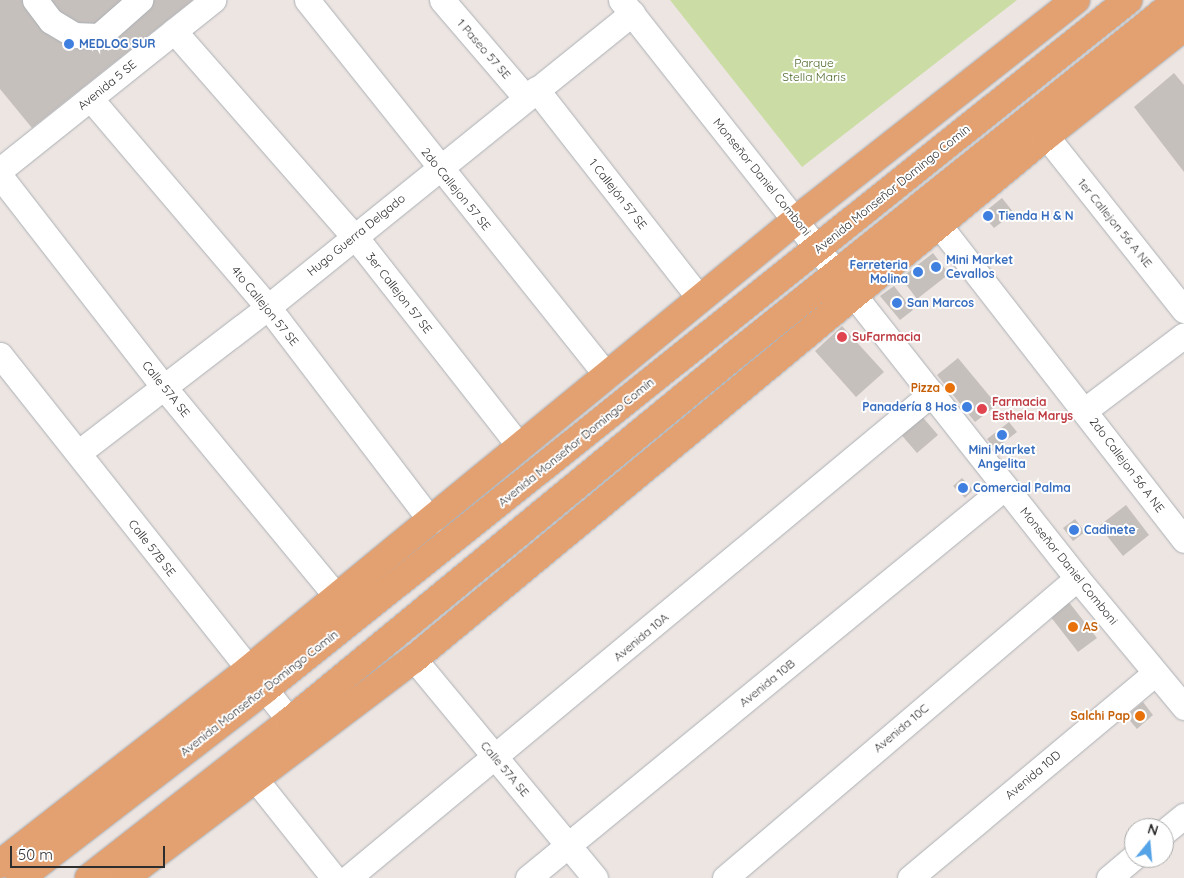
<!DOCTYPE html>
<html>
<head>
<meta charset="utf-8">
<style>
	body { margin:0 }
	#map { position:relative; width:1184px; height:878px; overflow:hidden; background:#ede5e2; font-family:Quicksand,sans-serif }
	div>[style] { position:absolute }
	.green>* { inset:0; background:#cbdda5 }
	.building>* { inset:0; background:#c6c0bd }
	.roads { filter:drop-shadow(0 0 1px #abb0b5) drop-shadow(0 0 1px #abb0b5) }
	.minor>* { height:25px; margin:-12.5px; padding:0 12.5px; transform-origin:12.5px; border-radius:12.5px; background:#fff }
	.major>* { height:28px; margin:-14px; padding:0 14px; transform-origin:14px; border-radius:14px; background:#e3a172 }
	.dots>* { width:14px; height:14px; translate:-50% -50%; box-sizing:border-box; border:2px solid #fff; border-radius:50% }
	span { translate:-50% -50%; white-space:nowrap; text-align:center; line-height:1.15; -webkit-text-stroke:4px #fff; paint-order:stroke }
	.shop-label { font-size:12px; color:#366cbe; font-weight:700 }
	.left { translate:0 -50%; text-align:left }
	.right { translate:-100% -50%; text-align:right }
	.street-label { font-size:12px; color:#2e2e2e }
	.park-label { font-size:12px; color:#476524 }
	.health-label { font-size:12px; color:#be3a42; font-weight:700 }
	.food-label { font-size:12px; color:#c56008; font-weight:700 }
	.north { position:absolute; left:1124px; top:818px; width:50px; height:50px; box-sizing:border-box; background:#fff; border:1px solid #ababab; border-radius:50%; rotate:17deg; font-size:14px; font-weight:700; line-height:20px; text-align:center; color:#2e2e2e }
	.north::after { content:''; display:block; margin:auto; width:18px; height:22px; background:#55a3e7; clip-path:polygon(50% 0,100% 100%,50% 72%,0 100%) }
	.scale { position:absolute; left:10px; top:846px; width:155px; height:22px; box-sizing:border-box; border:2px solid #2e2e2e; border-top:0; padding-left:6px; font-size:15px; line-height:18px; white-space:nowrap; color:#2e2e2e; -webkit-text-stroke:4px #fff; paint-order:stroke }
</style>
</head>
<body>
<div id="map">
	<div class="green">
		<div style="clip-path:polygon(670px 0,1017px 0,802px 167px)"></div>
	</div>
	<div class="building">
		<div style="clip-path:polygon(0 0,193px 0,32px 128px,0 89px)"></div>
		<div style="clip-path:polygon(1174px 73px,1184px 85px,1184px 172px,1134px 107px)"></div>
		<div style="clip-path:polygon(1002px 198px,1014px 213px,994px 228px,982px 214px)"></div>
		<div style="clip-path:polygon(933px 253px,949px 274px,917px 299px,901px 278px)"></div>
		<div style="clip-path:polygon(894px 286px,913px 310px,900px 320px,880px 296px)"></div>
		<div style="clip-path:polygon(842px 326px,884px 372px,856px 397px,815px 351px)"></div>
		<div style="clip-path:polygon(958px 358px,997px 405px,975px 422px,937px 375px)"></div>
		<div style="clip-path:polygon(919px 413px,938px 435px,917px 453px,898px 431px)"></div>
		<div style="clip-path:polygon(1009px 422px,1017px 432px,995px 449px,987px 439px)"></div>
		<div style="clip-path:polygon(962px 478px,973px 490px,965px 498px,953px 486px)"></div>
		<div style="clip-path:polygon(1126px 505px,1149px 535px,1123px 556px,1099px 526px)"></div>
		<div style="clip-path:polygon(1075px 519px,1085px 532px,1073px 541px,1063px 528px)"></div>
		<div style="clip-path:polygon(1068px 601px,1097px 638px,1078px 652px,1050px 616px)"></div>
		<div style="clip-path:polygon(1143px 702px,1153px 715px,1137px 729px,1126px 716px)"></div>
	</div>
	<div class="roads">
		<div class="minor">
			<div style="left:35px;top:0;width:26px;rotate:53deg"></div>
			<div style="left:51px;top:21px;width:27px;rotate:31deg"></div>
			<div style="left:74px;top:35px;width:25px;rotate:2deg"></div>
			<div style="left:99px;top:36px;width:55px;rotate:-41.3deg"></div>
			<div style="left:307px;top:0;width:481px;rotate:51.4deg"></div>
			<div style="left:442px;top:0;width:129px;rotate:49.4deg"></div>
			<div style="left:621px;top:0;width:736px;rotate:51.73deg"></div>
			<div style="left:1077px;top:578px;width:168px;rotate:50.3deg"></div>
			<div style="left:174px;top:31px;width:288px;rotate:48.8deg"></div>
			<div style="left:364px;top:248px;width:253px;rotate:51.9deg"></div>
			<div style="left:536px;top:89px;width:266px;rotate:52deg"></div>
			<div style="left:90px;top:98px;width:275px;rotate:49.6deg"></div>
			<div style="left:268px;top:307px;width:269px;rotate:52.7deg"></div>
			<div style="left:1046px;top:136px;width:222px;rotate:51.6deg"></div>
			<div style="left:0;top:170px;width:273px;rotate:-38.6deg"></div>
			<div style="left:0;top:176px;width:266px;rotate:52.2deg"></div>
			<div style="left:163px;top:386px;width:273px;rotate:50.5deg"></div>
			<div style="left:939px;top:225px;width:399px;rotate:52.1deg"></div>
			<div style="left:0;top:355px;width:488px;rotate:51.6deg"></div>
			<div style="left:1085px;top:410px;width:124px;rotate:-37.1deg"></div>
			<div style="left:78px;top:453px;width:240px;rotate:-37.5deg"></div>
			<div style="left:268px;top:307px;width:468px;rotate:-38.9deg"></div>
			<div style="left:414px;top:659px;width:284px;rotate:50.4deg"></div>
			<div style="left:256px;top:780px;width:125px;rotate:51.5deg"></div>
			<div style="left:1164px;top:832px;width:26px;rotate:-39deg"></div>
			<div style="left:348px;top:878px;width:759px;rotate:-39.71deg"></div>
			<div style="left:528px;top:878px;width:617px;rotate:-39.34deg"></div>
			<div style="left:725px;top:878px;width:462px;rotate:-40.4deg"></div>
			<div style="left:910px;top:878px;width:319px;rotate:-39.9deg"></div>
			<div style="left:1109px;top:878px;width:33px;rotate:-40deg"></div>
		</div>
		<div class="major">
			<div style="left:0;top:864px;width:315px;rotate:-38deg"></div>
			<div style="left:248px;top:670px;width:709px;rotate:-39.39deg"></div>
			<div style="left:796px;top:220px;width:356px;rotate:-38.2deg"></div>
			<div style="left:20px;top:878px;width:308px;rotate:-37.6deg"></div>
			<div style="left:264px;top:690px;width:1106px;rotate:-38.61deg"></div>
			<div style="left:89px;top:878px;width:255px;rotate:-38deg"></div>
			<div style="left:290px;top:721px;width:578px;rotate:-39.45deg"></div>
			<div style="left:736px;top:354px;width:566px;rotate:-38.69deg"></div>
			<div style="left:124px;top:878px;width:363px;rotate:-37.1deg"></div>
			<div style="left:414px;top:659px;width:820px;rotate:-39.61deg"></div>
			<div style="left:1046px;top:136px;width:176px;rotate:-38.3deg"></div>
		</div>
	</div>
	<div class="dots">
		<div style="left:69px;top:44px;background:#3f7fe0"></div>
		<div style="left:988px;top:216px;background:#3f7fe0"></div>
		<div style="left:936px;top:267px;background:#3f7fe0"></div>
		<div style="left:918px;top:272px;background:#3f7fe0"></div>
		<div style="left:897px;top:303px;background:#3f7fe0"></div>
		<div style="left:842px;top:337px;background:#e0444e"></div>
		<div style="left:950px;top:388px;background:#e8710a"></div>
		<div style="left:967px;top:407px;background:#3f7fe0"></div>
		<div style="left:982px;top:409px;background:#e0444e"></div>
		<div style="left:1002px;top:435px;background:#3f7fe0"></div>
		<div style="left:963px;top:488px;background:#3f7fe0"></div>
		<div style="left:1074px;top:530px;background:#3f7fe0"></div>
		<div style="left:1073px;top:627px;background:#e8710a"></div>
		<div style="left:1140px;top:716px;background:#e8710a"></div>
	</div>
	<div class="shop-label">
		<span class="left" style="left:79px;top:44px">MEDLOG SUR</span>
		<span class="left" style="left:998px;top:216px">Tienda H &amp; N</span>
		<span class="left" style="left:946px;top:267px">Mini Market<br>Cevallos</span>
		<span class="right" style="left:908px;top:272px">Ferreteria<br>Molina</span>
		<span class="left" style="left:907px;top:303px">San Marcos</span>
		<span class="right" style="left:957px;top:407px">Panadería 8 Hos</span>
		<span style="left:1002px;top:457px">Mini Market<br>Angelita</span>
		<span class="left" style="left:973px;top:488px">Comercial Palma</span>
		<span class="left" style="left:1084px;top:530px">Cadinete</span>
	</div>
	<div class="street-label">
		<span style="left:484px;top:49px;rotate:49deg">1 Paseo 57 SE</span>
		<span style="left:107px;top:85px;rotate:-39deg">Avenida 5 SE</span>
		<span style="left:762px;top:177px;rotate:51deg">Monseñor Daniel Comboni</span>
		<span style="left:456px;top:189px;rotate:51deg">2do Callejon 57 SE</span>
		<span style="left:892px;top:189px;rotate:-39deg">Avenida Monseñor Domingo Comín</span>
		<span style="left:618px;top:194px;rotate:52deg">1 Callejón 57 SE</span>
		<span style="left:1115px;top:223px;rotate:51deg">1er Callejon 56 A NE</span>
		<span style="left:356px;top:235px;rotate:-39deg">Hugo Guerra Delgado</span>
		<span style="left:399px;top:293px;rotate:52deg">3er Callejon 57 SE</span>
		<span style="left:265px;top:306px;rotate:51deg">4to Callejon 57 SE</span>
		<span style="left:166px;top:389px;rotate:51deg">Calle 57A SE</span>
		<span style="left:576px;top:442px;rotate:-39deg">Avenida Monseñor Domingo Comín</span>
		<span style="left:1127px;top:465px;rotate:53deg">2do Callejon 56 A NE</span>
		<span style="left:152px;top:548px;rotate:52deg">Calle 57B SE</span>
		<span style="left:1069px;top:566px;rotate:51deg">Monseñor Daniel Comboni</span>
		<span style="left:641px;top:637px;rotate:-40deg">Avenida 10A</span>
		<span style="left:767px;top:683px;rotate:-39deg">Avenida 10B</span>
		<span style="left:259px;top:693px;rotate:-38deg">Avenida Monseñor Domingo Comín</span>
		<span style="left:901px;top:728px;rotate:-40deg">Avenida 10C</span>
		<span style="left:505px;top:769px;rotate:50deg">Calle 57A SE</span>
		<span style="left:1033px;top:775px;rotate:-40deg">Avenida 10D</span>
	</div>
	<div class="park-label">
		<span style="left:814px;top:70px">Parque<br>Stella Maris</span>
	</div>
	<div class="health-label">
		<span class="left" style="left:852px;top:337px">SuFarmacia</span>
		<span class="left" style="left:992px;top:409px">Farmacia<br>Esthela Marys</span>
	</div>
	<div class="food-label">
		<span class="right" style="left:940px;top:388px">Pizza</span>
		<span class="left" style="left:1083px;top:627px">AS</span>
		<span class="right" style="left:1130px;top:716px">Salchi Pap</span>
	</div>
	<div class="north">N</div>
	<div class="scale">50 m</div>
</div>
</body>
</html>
